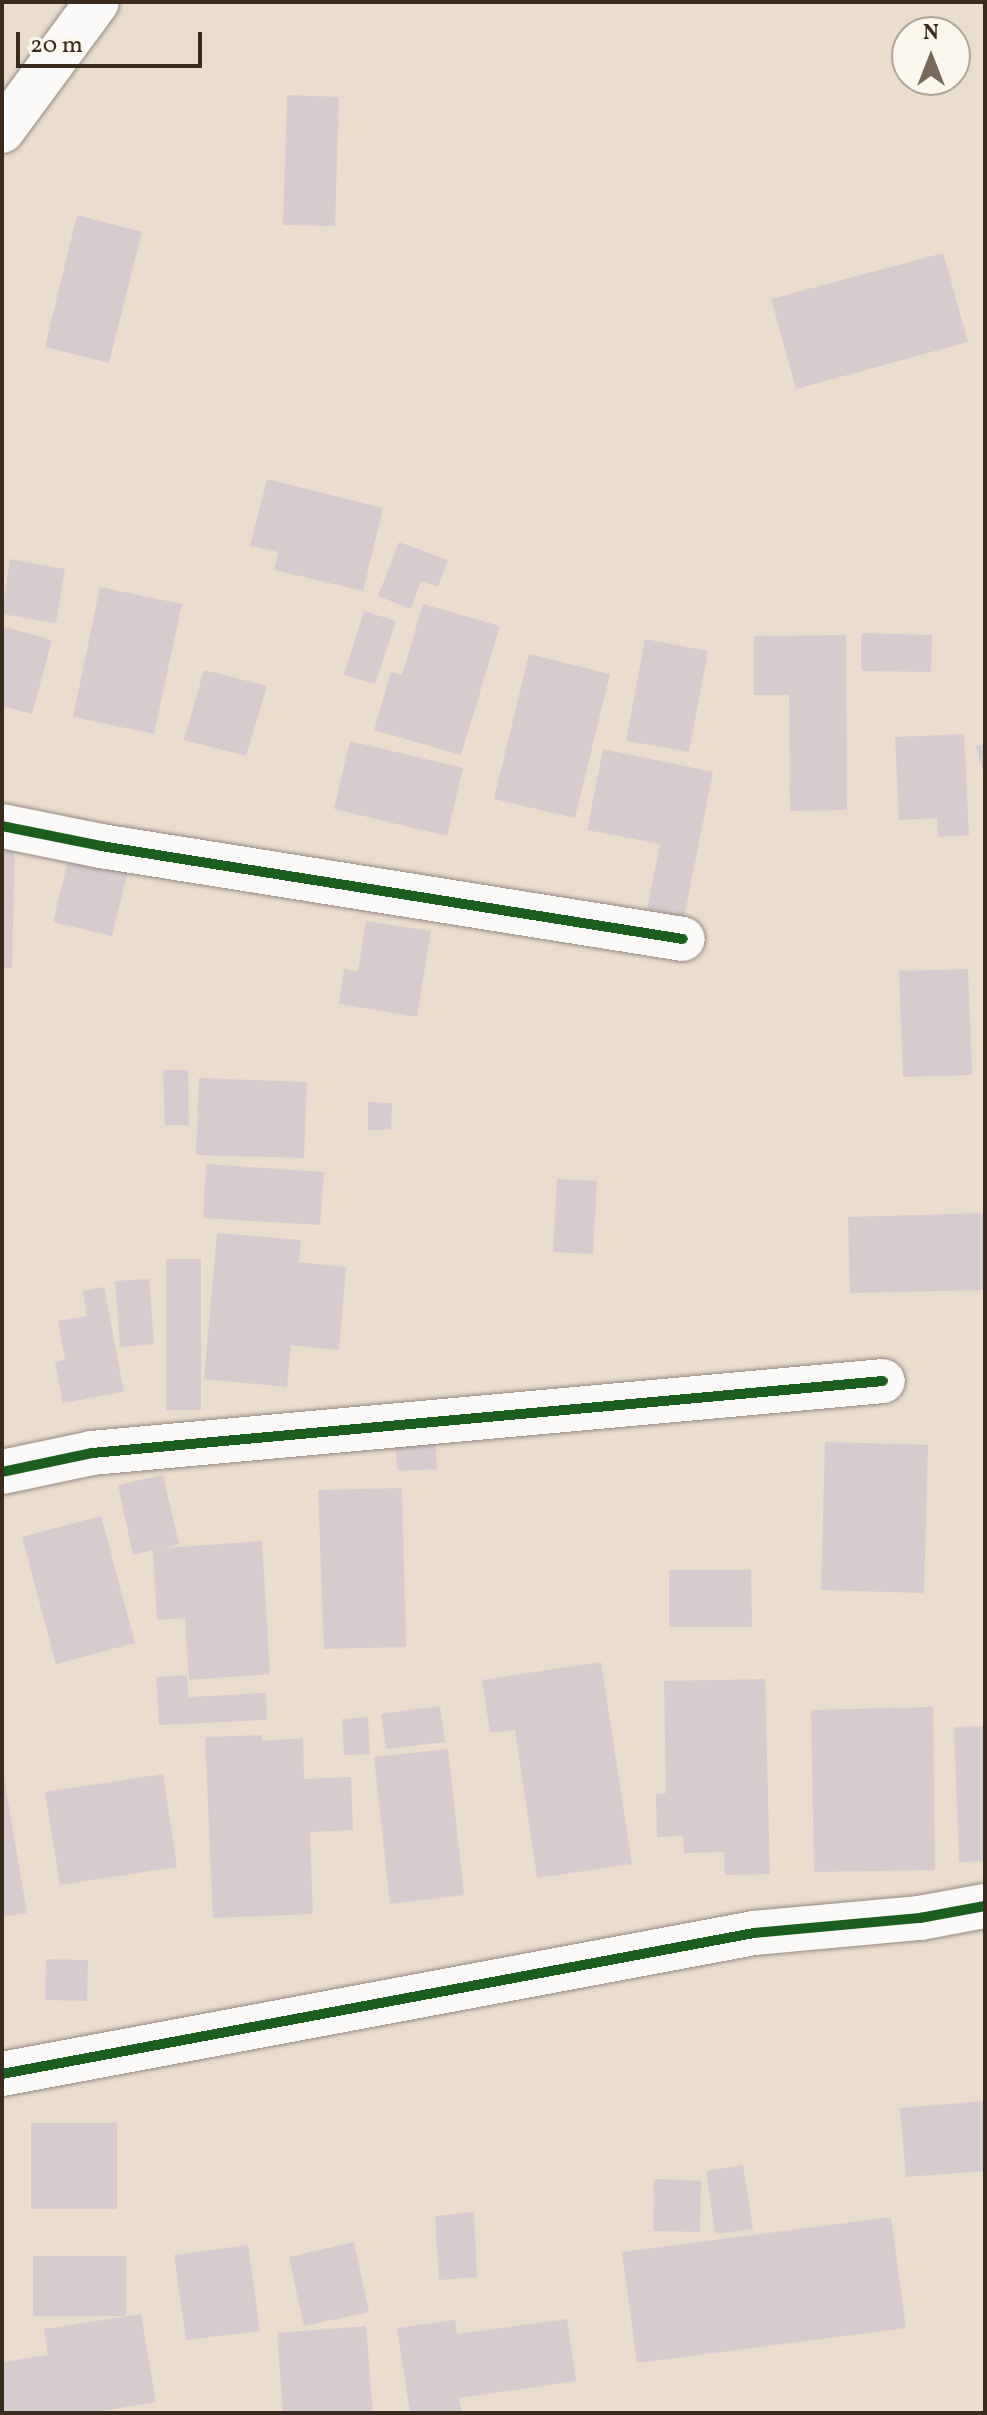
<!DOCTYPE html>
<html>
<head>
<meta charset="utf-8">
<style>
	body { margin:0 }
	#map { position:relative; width:987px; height:2415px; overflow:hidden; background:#e9ddcd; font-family:Vollkorn,serif }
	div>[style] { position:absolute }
	.building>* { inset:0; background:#d6ccce }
	.roads { filter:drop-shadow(0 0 2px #938a80) drop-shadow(0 0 2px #938a80) }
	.minor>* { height:44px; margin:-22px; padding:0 22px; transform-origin:22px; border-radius:22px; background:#fcfaf8 }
	.cycleway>* { height:10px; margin:-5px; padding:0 5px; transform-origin:5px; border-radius:5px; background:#1b5e20 }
	span { translate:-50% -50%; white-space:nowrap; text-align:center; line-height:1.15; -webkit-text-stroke:6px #fbf7ec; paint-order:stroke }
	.frame { position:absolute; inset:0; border:4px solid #3b2a1e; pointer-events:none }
	.north { position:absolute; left:891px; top:16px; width:80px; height:80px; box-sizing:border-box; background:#fbf7ec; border:2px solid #aea59a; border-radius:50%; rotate:0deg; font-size:22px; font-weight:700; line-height:32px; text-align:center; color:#3b2a1e }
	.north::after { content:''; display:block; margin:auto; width:28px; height:36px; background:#78695b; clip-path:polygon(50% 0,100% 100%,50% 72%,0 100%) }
	.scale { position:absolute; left:16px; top:32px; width:186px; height:36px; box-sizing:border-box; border:4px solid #3b2a1e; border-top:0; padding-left:10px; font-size:24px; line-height:28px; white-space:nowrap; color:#3b2a1e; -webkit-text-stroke:6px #fbf7ec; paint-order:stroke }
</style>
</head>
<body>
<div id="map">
	<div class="building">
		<div style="clip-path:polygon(287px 95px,339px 97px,335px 226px,283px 225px)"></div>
		<div style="clip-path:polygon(77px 215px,142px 232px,109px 363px,45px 347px)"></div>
		<div style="clip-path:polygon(943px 253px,968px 342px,796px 389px,771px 299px)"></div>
		<div style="clip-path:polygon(267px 479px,383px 508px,363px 591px,274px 570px,278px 552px,250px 546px)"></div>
		<div style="clip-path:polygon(399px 542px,448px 560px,438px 587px,421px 581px,411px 609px,378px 596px)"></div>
		<div style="clip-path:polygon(10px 559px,65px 569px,56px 623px,2px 614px)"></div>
		<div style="clip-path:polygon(100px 587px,182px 604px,154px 734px,73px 717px)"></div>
		<div style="clip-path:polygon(423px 604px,500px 626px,461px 755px,374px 730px,391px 672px,402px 675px)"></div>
		<div style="clip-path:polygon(364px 611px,396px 621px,375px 684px,344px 675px)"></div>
		<div style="clip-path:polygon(2px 626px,52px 640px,32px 714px,2px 706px)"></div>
		<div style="clip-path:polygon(861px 633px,932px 635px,931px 672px,861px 671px)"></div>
		<div style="clip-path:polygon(846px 635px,847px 810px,790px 811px,789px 695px,754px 695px,754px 636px)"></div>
		<div style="clip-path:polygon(645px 639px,708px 651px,689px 752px,626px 741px)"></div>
		<div style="clip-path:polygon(529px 654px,610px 674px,575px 818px,494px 799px)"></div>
		<div style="clip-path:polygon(204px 670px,267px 686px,246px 756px,184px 740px)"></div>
		<div style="clip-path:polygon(964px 734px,969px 835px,938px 837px,937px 818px,899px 820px,895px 737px)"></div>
		<div style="clip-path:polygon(350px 741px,463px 768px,447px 836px,334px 809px)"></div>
		<div style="clip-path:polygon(985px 744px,985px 775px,984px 775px,976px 746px)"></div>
		<div style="clip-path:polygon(603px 749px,713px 772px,684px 917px,647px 909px,660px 844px,587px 830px)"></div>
		<div style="clip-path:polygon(2px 830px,15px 831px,12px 968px,2px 968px)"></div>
		<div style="clip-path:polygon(72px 844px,131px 859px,112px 936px,53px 922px)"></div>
		<div style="clip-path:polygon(366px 921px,431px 931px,417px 1017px,339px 1004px,344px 969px,358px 972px)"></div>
		<div style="clip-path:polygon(968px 969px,972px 1075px,903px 1077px,899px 971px)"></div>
		<div style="clip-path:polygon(163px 1070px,188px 1070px,189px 1125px,165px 1125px)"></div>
		<div style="clip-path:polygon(199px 1078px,307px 1082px,304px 1158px,196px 1155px)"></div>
		<div style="clip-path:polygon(368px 1102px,392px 1103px,391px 1130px,368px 1130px)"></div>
		<div style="clip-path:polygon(206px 1164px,324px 1172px,320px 1225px,203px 1218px)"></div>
		<div style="clip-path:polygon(557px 1179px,597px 1181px,593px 1254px,553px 1252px)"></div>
		<div style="clip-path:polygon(985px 1213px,985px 1290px,850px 1293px,848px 1217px)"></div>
		<div style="clip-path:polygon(217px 1233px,301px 1240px,299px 1262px,346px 1267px,339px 1350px,291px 1345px,287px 1387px,204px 1379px)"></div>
		<div style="clip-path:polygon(166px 1259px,201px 1259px,201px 1410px,166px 1410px)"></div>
		<div style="clip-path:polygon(149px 1279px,154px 1344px,120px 1347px,115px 1281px)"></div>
		<div style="clip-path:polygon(104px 1287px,124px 1392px,63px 1403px,55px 1362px,65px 1360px,58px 1321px,87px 1316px,83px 1291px)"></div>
		<div style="clip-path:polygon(435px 1438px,437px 1469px,397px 1471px,395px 1440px)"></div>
		<div style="clip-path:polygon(825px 1442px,928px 1445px,924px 1593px,821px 1590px)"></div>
		<div style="clip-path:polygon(163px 1475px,179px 1544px,164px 1548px,262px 1541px,270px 1674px,189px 1680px,185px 1618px,157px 1620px,153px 1550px,133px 1555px,118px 1485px)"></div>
		<div style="clip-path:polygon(402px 1488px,406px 1647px,324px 1649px,318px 1490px)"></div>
		<div style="clip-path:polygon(101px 1516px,135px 1643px,56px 1664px,22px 1537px)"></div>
		<div style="clip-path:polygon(669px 1570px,751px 1570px,752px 1627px,669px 1627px)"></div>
		<div style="clip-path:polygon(601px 1662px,632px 1864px,537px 1878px,515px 1730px,490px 1733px,482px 1680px)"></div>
		<div style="clip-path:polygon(187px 1675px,188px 1697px,266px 1693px,267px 1720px,159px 1725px,156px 1677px)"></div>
		<div style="clip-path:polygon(765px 1679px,770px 1874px,725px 1875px,724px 1852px,684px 1853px,683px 1836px,657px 1837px,656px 1794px,666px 1793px,664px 1681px)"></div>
		<div style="clip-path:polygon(440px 1706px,445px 1742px,386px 1749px,381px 1714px)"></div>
		<div style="clip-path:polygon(933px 1707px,935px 1870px,814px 1872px,811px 1710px)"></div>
		<div style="clip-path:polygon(368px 1717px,370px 1754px,344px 1755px,342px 1719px)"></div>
		<div style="clip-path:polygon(985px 1726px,985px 1861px,959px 1862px,954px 1727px)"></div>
		<div style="clip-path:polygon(262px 1735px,262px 1741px,303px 1738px,304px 1779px,351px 1777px,353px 1830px,310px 1832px,313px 1914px,213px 1918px,205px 1737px)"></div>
		<div style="clip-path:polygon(448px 1749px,464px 1895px,390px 1904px,374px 1757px)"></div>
		<div style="clip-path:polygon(2px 1766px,27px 1913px,2px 1917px)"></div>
		<div style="clip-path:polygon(163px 1774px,177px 1867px,60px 1885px,45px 1792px)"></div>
		<div style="clip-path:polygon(46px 1959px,88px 1960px,87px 2001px,45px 2000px)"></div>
		<div style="clip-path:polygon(985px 2101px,985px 2171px,906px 2177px,900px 2108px)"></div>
		<div style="clip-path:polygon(31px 2123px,117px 2123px,117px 2209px,31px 2209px)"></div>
		<div style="clip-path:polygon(743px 2165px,753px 2229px,715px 2234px,706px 2171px)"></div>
		<div style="clip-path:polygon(654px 2179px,701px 2181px,700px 2232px,653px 2231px)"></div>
		<div style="clip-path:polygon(474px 2212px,477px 2277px,439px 2280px,435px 2216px)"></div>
		<div style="clip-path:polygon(891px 2217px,906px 2328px,637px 2363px,622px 2252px)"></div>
		<div style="clip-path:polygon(354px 2242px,369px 2312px,304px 2326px,289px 2257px)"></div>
		<div style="clip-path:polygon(248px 2245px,260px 2331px,186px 2340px,174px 2255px)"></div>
		<div style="clip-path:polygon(33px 2256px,126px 2256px,126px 2316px,33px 2316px)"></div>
		<div style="clip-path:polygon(141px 2314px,156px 2402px,91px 2413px,2px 2413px,2px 2362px,48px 2355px,44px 2329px)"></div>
		<div style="clip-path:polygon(567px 2319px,576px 2381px,459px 2398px,462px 2413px,410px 2413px,397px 2328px,455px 2320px,457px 2334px)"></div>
		<div style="clip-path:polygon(366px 2326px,373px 2413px,283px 2413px,277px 2333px)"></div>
	</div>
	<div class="roads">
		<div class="minor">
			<div style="left:2px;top:131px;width:160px;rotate:-53.6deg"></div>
			<div style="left:2px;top:826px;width:101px;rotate:11.4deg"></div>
			<div style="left:101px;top:846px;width:589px;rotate:9.08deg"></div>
			<div style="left:2px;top:1472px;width:92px;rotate:-11.9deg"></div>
			<div style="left:92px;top:1453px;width:794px;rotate:-5.2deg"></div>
			<div style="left:2px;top:2074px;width:765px;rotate:-10.62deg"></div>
			<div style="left:754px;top:1933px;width:167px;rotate:-5.2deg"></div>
			<div style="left:920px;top:1918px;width:66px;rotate:-10.5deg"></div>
		</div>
	</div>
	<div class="cycleway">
		<div style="left:2px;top:826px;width:101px;rotate:11.4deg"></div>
		<div style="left:101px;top:846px;width:589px;rotate:9.08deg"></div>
		<div style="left:2px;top:1472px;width:92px;rotate:-11.9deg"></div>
		<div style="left:92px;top:1453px;width:794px;rotate:-5.2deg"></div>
		<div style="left:2px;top:2074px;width:765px;rotate:-10.62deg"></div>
		<div style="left:754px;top:1933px;width:167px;rotate:-5.2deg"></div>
		<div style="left:920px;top:1918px;width:66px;rotate:-10.5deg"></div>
	</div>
	<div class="frame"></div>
	<div class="north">N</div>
	<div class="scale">20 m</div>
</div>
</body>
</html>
